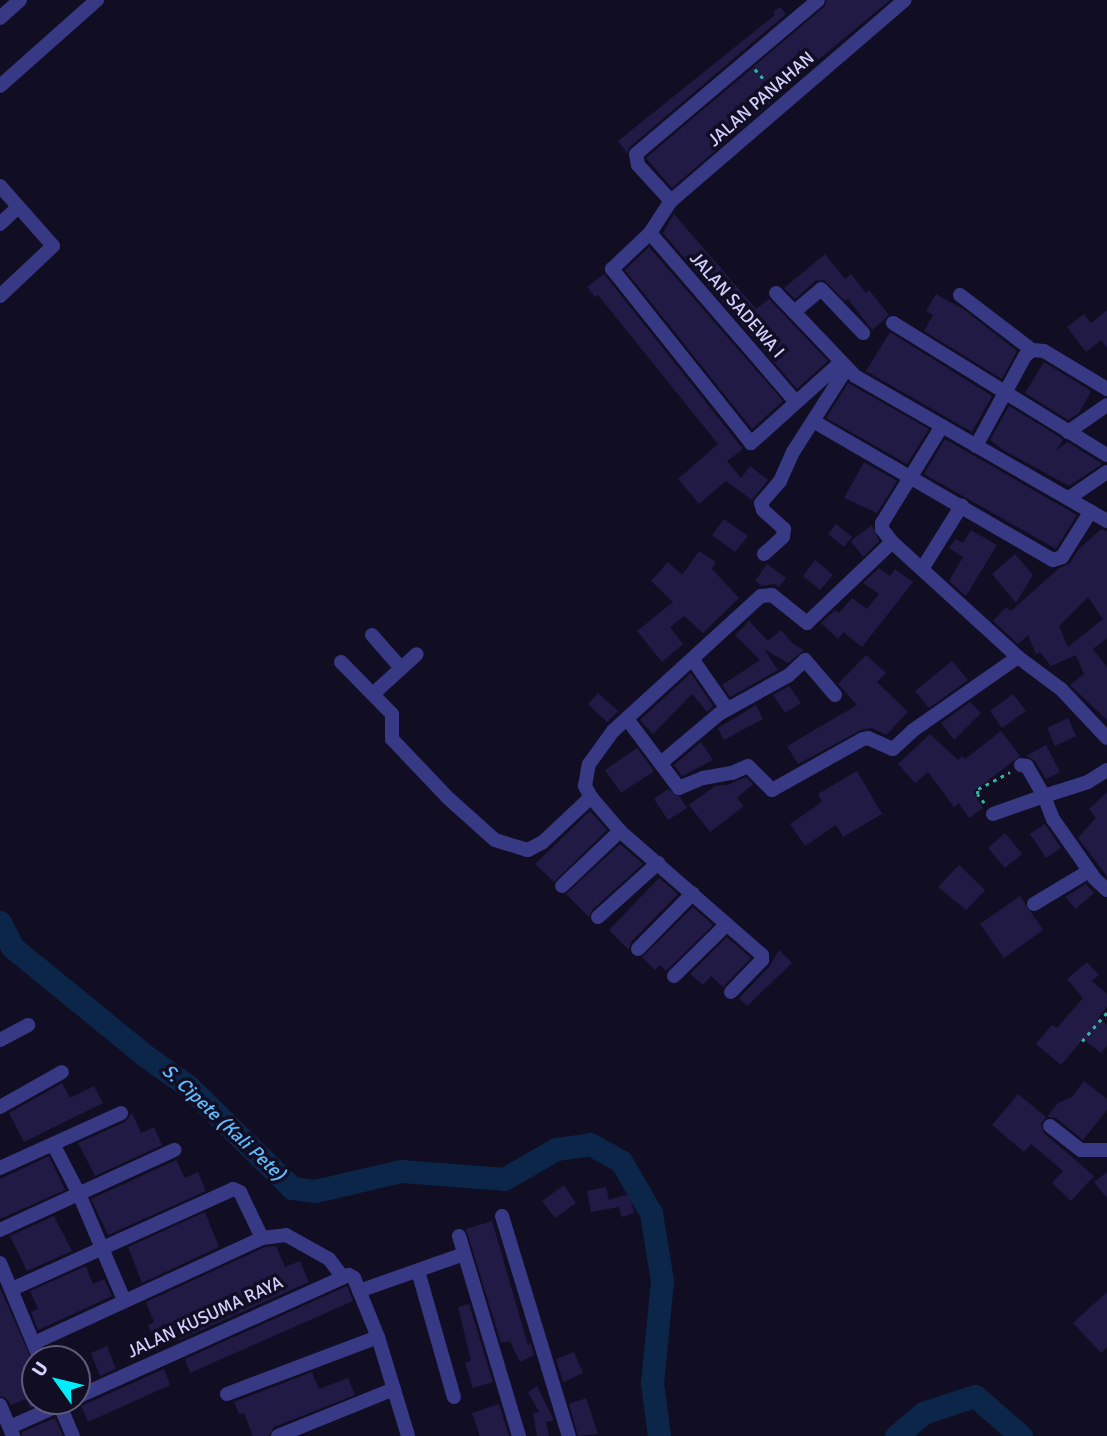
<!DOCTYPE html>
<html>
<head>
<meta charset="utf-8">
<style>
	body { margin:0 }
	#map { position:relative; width:1107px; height:1436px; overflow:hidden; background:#110e24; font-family:Signika,sans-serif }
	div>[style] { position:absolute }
	.river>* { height:23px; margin:-11.5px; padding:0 11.5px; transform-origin:11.5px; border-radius:11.5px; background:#0c264a }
	.building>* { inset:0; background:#201a45 }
	.path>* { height:2.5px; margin-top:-1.25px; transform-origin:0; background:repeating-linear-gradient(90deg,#2db7a9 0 3.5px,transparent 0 8.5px) }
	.minor>* { height:14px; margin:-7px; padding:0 7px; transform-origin:7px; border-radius:7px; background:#383984 }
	span { translate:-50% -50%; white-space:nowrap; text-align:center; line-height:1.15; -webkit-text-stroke:7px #110e24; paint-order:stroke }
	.street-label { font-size:18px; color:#d4d1ff }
	.water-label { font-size:19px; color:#5fbcff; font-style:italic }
	.north { position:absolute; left:21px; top:1345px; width:70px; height:70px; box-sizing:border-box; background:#110e24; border:2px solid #5f5c7c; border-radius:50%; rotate:304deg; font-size:19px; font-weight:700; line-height:28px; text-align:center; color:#d4d1ff }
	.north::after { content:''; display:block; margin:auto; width:24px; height:32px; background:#00eefc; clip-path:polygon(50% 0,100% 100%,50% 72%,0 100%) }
</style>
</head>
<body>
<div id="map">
	<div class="river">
		<div style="left:0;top:922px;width:28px;rotate:64deg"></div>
		<div style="left:12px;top:947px;width:174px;rotate:39.2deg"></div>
		<div style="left:147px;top:1057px;width:50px;rotate:35.3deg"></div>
		<div style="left:188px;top:1086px;width:146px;rotate:44.4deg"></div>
		<div style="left:292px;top:1188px;width:23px;rotate:7deg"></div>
		<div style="left:315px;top:1191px;width:88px;rotate:-13.1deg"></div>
		<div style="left:401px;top:1171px;width:103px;rotate:4.4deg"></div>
		<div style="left:504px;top:1179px;width:60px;rotate:-30deg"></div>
		<div style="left:556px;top:1149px;width:34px;rotate:-8deg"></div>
		<div style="left:590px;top:1144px;width:35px;rotate:29deg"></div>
		<div style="left:621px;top:1161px;width:60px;rotate:60deg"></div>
		<div style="left:651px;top:1213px;width:69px;rotate:80.8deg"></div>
		<div style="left:662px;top:1281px;width:102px;rotate:95.6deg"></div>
		<div style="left:652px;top:1383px;width:53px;rotate:82.5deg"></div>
		<div style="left:896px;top:1436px;width:35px;rotate:-40deg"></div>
		<div style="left:923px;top:1413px;width:55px;rotate:-18.1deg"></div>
		<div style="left:975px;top:1396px;width:61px;rotate:41deg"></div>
	</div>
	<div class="building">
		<div style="clip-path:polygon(827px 0,890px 0,771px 99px,773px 101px,672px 188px,646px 158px,824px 7px)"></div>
		<div style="clip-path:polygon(780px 7px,786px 14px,630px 147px,627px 153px,618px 141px,775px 15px,773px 12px)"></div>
		<div style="clip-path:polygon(674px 214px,756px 309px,769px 299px,828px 361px,797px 389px,663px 233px)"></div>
		<div style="clip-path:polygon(649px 247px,783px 401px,752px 429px,625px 270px)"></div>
		<div style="clip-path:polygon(825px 254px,845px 279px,851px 274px,866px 293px,869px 290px,889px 315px,872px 330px,848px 299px,845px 301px,824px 280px,815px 281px,795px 299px,784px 288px)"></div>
		<div style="clip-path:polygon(604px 274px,743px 449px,727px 461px,741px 478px,750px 466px,768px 480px,752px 500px,726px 481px,699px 504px,678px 479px,718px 444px,598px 295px,595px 297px,587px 287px)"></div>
		<div style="clip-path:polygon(936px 294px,963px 309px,1017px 351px,1002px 379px,924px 331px,933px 315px,926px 311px)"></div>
		<div style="clip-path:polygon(1107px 310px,1107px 348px,1101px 340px,1086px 352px,1067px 327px,1084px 314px,1091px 323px)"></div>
		<div style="clip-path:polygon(890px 332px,992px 396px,972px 432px,866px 371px)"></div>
		<div style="clip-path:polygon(1044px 362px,1091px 391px,1079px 413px,1068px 420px,1025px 393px)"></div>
		<div style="clip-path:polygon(848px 383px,929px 429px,907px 464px,826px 418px)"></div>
		<div style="clip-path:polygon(1009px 406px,1060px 437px,1063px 440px,1056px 450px,1068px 442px,1102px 464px,1069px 486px,1003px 450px,990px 440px)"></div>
		<div style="clip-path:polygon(945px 439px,1077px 515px,1056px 549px,924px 474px)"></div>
		<div style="clip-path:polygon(864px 462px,897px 481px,877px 513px,844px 498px)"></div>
		<div style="clip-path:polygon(724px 519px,748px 536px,735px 552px,712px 535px)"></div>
		<div style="clip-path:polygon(836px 524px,852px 537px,844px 547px,828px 534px)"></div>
		<div style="clip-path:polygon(872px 525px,879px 541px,863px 557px,851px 541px)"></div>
		<div style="clip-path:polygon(evenodd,1101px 529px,1107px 531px,1107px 638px,1093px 649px,1107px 667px,1107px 720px,1070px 685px,1084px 674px,1076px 655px,1051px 666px,1040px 652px,1036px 654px,1028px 635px,1018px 644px,993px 621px,1006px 607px,1011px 611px,1058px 569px,1070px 563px,1078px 550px,1101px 529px,1088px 597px,1103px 619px,1068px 647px,1059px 626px,1088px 597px)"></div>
		<div style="clip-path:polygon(971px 530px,997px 545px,966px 596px,949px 581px,963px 557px,949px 548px,956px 539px,963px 543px)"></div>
		<div style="clip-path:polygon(699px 551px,716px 562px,712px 569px,739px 598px,703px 633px,684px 616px,670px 627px,683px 644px,662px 662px,637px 631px,673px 602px,651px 581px,668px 562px,682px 575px)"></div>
		<div style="clip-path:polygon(1015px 554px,1033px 575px,1016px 603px,992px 574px)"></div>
		<div style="clip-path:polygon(815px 560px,833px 575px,820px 590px,803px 576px)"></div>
		<div style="clip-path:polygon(767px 564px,786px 578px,779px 587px,775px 584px,762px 586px,755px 581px)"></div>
		<div style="clip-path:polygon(879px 568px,890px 576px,895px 569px,913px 582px,862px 647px,843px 632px,838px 639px,821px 623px,835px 610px,839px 613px,852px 598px,867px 609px,879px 594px,863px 583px)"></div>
		<div style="clip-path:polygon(749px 621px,768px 641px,781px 630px,792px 643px,804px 650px,788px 663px,764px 649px,778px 670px,730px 697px,722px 685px,760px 660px,735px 635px)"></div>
		<div style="clip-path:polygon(866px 655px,886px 673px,877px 682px,908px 712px,886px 735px,872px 728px,861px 730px,798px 764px,787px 746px,857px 705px,838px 684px)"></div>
		<div style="clip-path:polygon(952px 661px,968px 680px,929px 708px,915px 691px)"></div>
		<div style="clip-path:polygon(691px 673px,713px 706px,707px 712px,692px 694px,653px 734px,640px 720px)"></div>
		<div style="clip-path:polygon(789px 686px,801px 703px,785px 713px,773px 695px)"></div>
		<div style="clip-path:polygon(598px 693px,618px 711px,607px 722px,588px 704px)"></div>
		<div style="clip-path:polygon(1013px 694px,1026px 711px,1002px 728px,990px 711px)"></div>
		<div style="clip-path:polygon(970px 702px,981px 713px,954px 740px,941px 723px)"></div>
		<div style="clip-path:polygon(756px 705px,763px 719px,724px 740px,718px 728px)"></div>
		<div style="clip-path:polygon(1068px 718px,1076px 736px,1055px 746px,1047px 728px)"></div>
		<div style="clip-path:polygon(1001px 731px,1020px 756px,973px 792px,983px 808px,969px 818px,959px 803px,954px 807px,928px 772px,915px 783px,898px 764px,930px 734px,958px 760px,962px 756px,965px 759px)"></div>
		<div style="clip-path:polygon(701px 742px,713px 760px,682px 776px,674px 765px)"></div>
		<div style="clip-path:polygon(1046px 745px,1060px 772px,1046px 779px,1035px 761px,1026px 756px)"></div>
		<div style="clip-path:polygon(637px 748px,654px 771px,621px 793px,605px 770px)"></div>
		<div style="clip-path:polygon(857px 771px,882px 814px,843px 837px,836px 825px,805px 846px,790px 824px,822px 802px,818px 794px)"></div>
		<div style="clip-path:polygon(746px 777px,753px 784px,737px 798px,744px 806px,710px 832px,689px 805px,715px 786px,728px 785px)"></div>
		<div style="clip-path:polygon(668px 789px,680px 797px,687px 808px,668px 820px,654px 799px)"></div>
		<div style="clip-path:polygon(1107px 792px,1107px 876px,1078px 838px,1096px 818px,1089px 809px)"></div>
		<div style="clip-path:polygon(590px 811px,607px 830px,554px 882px,535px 864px)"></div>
		<div style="clip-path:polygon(1045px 824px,1061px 848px,1046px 858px,1030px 834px)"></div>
		<div style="clip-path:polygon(1005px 833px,1022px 854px,1005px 868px,988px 848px)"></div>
		<div style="clip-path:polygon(620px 844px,643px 864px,592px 910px,589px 917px,566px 894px)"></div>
		<div style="clip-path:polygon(959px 865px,985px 890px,966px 910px,938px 887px)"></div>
		<div style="clip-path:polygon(659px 878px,678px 894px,631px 942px,629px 950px,609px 930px)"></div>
		<div style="clip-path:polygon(1086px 884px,1094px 893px,1076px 909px,1065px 897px)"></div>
		<div style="clip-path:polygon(1020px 896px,1043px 930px,1004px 958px,980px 924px)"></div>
		<div style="clip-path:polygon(693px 907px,713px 925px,666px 971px,660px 965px,655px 970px,642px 957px)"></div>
		<div style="clip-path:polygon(727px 937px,751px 958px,723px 987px,711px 976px,703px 985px,690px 974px)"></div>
		<div style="clip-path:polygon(779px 950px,792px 963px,747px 1006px,739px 998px,769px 967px)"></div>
		<div style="clip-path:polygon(1087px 962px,1099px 975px,1092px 981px,1107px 994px,1107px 1007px,1098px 1018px,1107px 1025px,1107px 1046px,1101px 1053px,1083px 1039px,1061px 1065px,1036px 1044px,1052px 1025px,1057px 1028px,1083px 998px,1067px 979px)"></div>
		<div style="clip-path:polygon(1084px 1081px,1107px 1099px,1107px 1110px,1083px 1140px,1056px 1118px,1047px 1117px,1058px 1103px,1072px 1097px)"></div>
		<div style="clip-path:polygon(62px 1083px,70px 1098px,94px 1086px,103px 1103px,24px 1142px,9px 1113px)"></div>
		<div style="clip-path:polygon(1018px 1094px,1046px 1117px,1041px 1124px,1044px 1133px,1094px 1176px,1071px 1201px,1052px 1183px,1063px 1171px,1031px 1144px,1024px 1152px,992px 1125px)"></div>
		<div style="clip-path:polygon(132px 1113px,141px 1133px,154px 1127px,162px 1145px,95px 1176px,78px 1143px,125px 1122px)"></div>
		<div style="clip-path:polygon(49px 1156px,65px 1190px,0 1219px,0 1179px)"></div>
		<div style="clip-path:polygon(176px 1160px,185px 1178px,198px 1172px,206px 1191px,108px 1235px,91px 1199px)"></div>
		<div style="clip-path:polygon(1107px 1172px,1107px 1198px,1094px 1182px)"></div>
		<div style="clip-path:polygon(564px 1185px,576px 1203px,555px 1218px,542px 1201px)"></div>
		<div style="clip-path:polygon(606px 1187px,609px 1200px,629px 1194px,634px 1213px,622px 1217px,619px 1207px,591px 1212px,587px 1191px)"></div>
		<div style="clip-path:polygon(205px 1212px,219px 1247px,142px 1283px,128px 1247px)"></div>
		<div style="clip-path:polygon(54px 1216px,72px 1251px,27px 1271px,10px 1236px)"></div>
		<div style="clip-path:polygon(492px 1221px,528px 1345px,531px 1343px,534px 1355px,520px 1362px,510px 1341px,501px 1343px,466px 1229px)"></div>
		<div style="clip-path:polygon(276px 1246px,285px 1267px,300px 1261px,309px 1282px,177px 1341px,176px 1337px,156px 1345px,148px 1325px,154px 1322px,146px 1302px,265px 1247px)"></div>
		<div style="clip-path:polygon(86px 1266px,93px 1284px,104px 1279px,112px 1296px,38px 1330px,31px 1312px,38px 1309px,30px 1291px)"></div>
		<div style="clip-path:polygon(347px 1286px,353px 1301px,190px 1373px,185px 1359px)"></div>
		<div style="clip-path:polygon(0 1288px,35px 1367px,35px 1401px,44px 1401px,30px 1408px,26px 1399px,11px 1405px,6px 1398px,0 1396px)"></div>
		<div style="clip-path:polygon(1107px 1292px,1107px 1347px,1101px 1353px,1073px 1323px)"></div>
		<div style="clip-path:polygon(469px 1304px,493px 1382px,473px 1388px,465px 1363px,471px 1361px,458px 1307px)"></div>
		<div style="clip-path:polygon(107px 1346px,116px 1369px,100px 1376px,91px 1353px)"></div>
		<div style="clip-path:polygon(574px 1352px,583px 1373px,563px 1382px,556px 1359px)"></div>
		<div style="clip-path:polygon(164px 1369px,170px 1385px,88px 1422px,81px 1406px)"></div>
		<div style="clip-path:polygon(312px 1372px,319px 1389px,348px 1378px,355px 1395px,274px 1427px,269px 1436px,253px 1436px,244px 1413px,239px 1414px,234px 1402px)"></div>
		<div style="clip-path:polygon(537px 1386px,554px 1420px,546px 1422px,549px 1436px,537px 1436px,533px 1413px,539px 1412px,528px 1392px)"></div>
		<div style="clip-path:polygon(586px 1398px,598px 1434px,578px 1436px,569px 1404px)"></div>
		<div style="clip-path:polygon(499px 1404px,509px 1436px,480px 1436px,472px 1413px)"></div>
		<div style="clip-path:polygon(55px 1418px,63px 1436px,22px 1436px,22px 1432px)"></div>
	</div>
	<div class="path">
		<div style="left:755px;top:69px;width:32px;rotate:49deg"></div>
		<div style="left:984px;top:803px;width:11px;rotate:-128deg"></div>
		<div style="left:977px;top:794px;width:5px;rotate:-79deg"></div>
		<div style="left:978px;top:789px;width:36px;rotate:-28deg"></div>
		<div style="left:1082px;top:1041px;width:38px;rotate:-49deg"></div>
	</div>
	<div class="minor">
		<div style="left:0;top:18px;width:27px;rotate:-42deg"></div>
		<div style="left:0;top:86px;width:130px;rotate:-41.6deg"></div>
		<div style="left:0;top:186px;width:80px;rotate:48.5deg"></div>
		<div style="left:53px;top:246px;width:73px;rotate:136.7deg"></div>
		<div style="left:671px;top:201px;width:49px;rotate:-132.5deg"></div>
		<div style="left:638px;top:165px;width:11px;rotate:-100deg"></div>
		<div style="left:636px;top:154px;width:238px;rotate:-40.2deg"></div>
		<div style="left:0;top:224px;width:25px;rotate:-43deg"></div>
		<div style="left:650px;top:233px;width:223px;rotate:49.2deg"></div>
		<div style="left:776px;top:293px;width:115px;rotate:46.4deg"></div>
		<div style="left:855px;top:376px;width:291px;rotate:29.9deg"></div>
		<div style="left:960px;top:295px;width:91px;rotate:37.4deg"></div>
		<div style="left:794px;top:312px;width:35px;rotate:-40deg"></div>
		<div style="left:821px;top:289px;width:61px;rotate:46.3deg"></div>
		<div style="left:893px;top:323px;width:251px;rotate:31.7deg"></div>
		<div style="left:840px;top:363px;width:120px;rotate:138deg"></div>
		<div style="left:751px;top:443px;width:223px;rotate:-128.6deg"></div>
		<div style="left:612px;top:269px;width:52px;rotate:-43.5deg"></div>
		<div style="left:650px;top:233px;width:38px;rotate:-57deg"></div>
		<div style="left:671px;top:201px;width:308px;rotate:-40.7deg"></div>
		<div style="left:813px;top:421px;width:277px;rotate:30.1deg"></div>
		<div style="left:1053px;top:560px;width:9px;rotate:-18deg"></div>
		<div style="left:1062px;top:557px;width:54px;rotate:-57.8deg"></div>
		<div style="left:942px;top:426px;width:114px;rotate:121.7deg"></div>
		<div style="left:882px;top:523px;width:6px;rotate:90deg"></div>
		<div style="left:882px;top:529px;width:16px;rotate:52deg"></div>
		<div style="left:892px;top:542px;width:171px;rotate:42.4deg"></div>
		<div style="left:1018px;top:657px;width:54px;rotate:36.7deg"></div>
		<div style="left:1061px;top:689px;width:67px;rotate:46.8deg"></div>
		<div style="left:1068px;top:432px;width:47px;rotate:-34.7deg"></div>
		<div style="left:976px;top:446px;width:102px;rotate:-61.4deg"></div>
		<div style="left:1025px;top:356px;width:9px;rotate:-41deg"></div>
		<div style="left:1032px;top:350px;width:12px;rotate:5deg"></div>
		<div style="left:1044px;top:351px;width:74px;rotate:31.1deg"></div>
		<div style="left:1069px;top:498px;width:46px;rotate:-34.4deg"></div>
		<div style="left:764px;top:554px;width:25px;rotate:-42deg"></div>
		<div style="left:783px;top:537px;width:8px;rotate:-83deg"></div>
		<div style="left:784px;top:529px;width:28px;rotate:-138deg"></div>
		<div style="left:763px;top:510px;width:7px;rotate:-106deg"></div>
		<div style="left:761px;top:503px;width:29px;rotate:-49deg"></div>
		<div style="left:780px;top:481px;width:32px;rotate:-66deg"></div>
		<div style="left:793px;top:452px;width:98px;rotate:-57.4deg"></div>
		<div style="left:922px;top:569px;width:75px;rotate:-58deg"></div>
		<div style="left:372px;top:635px;width:44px;rotate:48.7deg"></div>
		<div style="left:693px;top:660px;width:60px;rotate:55.2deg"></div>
		<div style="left:341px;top:662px;width:73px;rotate:45.6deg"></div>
		<div style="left:392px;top:714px;width:25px;rotate:90deg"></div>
		<div style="left:392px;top:739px;width:80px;rotate:46.5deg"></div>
		<div style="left:447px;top:797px;width:64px;rotate:41.9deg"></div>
		<div style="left:495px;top:840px;width:34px;rotate:17deg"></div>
		<div style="left:528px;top:850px;width:17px;rotate:-28deg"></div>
		<div style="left:543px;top:842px;width:66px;rotate:-43.2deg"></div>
		<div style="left:373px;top:694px;width:59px;rotate:-42.3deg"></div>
		<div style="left:627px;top:719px;width:86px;rotate:53deg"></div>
		<div style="left:679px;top:788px;width:26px;rotate:-23deg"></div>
		<div style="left:703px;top:778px;width:29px;rotate:-10deg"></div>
		<div style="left:732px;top:773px;width:17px;rotate:-24deg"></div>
		<div style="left:748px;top:766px;width:34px;rotate:45deg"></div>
		<div style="left:772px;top:790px;width:104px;rotate:-29.3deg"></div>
		<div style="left:863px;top:739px;width:5px;rotate:-11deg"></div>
		<div style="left:868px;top:738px;width:27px;rotate:24deg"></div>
		<div style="left:893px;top:749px;width:26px;rotate:-43deg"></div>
		<div style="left:912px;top:731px;width:129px;rotate:-34.9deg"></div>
		<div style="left:662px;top:762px;width:75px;rotate:-40.1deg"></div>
		<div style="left:719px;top:714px;width:80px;rotate:-29.1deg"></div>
		<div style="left:789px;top:675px;width:22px;rotate:-43deg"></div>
		<div style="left:805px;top:660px;width:46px;rotate:49.4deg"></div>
		<div style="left:1107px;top:770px;width:22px;rotate:148deg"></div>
		<div style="left:1088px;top:782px;width:46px;rotate:162.3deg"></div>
		<div style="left:1044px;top:796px;width:25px;rotate:69deg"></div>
		<div style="left:1053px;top:819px;width:73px;rotate:55deg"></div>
		<div style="left:1095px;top:879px;width:16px;rotate:43deg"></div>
		<div style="left:993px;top:814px;width:54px;rotate:-19.4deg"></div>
		<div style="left:1044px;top:796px;width:34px;rotate:-120deg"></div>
		<div style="left:1027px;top:766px;width:6px;rotate:-171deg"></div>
		<div style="left:562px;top:886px;width:80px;rotate:-43.5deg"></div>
		<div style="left:1034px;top:904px;width:64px;rotate:-31deg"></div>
		<div style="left:598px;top:917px;width:81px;rotate:-42deg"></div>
		<div style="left:638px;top:949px;width:78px;rotate:-45.5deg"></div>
		<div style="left:674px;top:976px;width:74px;rotate:-44.5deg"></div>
		<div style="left:731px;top:992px;width:45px;rotate:-45.9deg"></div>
		<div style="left:762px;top:960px;width:5px;rotate:-90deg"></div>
		<div style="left:762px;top:955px;width:189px;rotate:-138.9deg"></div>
		<div style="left:620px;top:831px;width:45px;rotate:-130.5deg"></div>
		<div style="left:591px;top:797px;width:13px;rotate:-119deg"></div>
		<div style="left:585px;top:786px;width:22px;rotate:-80deg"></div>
		<div style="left:589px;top:764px;width:41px;rotate:-54deg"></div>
		<div style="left:613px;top:731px;width:200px;rotate:-42.4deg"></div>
		<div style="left:761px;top:596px;width:11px;rotate:-5deg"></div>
		<div style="left:772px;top:595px;width:45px;rotate:38.7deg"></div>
		<div style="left:807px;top:623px;width:117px;rotate:-43.6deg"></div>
		<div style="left:0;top:1040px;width:32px;rotate:-28deg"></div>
		<div style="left:0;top:1107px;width:71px;rotate:-29.4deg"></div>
		<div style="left:1050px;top:1126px;width:39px;rotate:38deg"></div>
		<div style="left:1081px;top:1150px;width:26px"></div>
		<div style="left:53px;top:1144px;width:56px;rotate:62.5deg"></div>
		<div style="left:79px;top:1194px;width:115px;rotate:67deg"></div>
		<div style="left:0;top:1168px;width:133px;rotate:-24.4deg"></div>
		<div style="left:502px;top:1216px;width:230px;rotate:73.1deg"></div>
		<div style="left:0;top:1230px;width:192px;rotate:-24.7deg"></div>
		<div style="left:459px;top:1236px;width:209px;rotate:73.3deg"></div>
		<div style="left:0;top:1263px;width:104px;rotate:67.4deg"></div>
		<div style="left:418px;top:1271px;width:131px;rotate:74.1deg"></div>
		<div style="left:12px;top:1289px;width:243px;rotate:-24.3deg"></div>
		<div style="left:233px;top:1189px;width:8px;rotate:23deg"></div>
		<div style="left:240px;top:1192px;width:51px;rotate:64.4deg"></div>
		<div style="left:262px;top:1238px;width:24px;rotate:-7deg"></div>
		<div style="left:286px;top:1235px;width:49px;rotate:29.2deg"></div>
		<div style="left:329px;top:1259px;width:21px;rotate:53deg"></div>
		<div style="left:359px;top:1291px;width:111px;rotate:-19.4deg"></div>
		<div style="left:34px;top:1343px;width:251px;rotate:-24.7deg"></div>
		<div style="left:227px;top:1394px;width:161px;rotate:-20.7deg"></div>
		<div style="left:77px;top:1397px;width:298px;rotate:-24.2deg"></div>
		<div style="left:349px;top:1275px;width:6px;rotate:31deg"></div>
		<div style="left:354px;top:1278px;width:64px;rotate:67.9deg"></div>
		<div style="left:378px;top:1337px;width:103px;rotate:73.1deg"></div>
		<div style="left:58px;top:1401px;width:38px;rotate:67deg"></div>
		<div style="left:0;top:1405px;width:34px;rotate:67deg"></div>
		<div style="left:10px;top:1427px;width:64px;rotate:-24.1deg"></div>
		<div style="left:278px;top:1436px;width:125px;rotate:-22.1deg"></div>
	</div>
	<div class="street-label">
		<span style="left:761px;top:99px;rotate:-41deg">JALAN PANAHAN</span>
		<span style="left:737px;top:305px;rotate:49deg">JALAN SADEWA I</span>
		<span style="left:205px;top:1317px;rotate:-25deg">JALAN KUSUMA RAYA</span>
	</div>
	<div class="water-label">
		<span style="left:223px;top:1123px;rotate:43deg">S. Cipete (Kali Pete)</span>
	</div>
	<div class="north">U</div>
</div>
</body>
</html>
